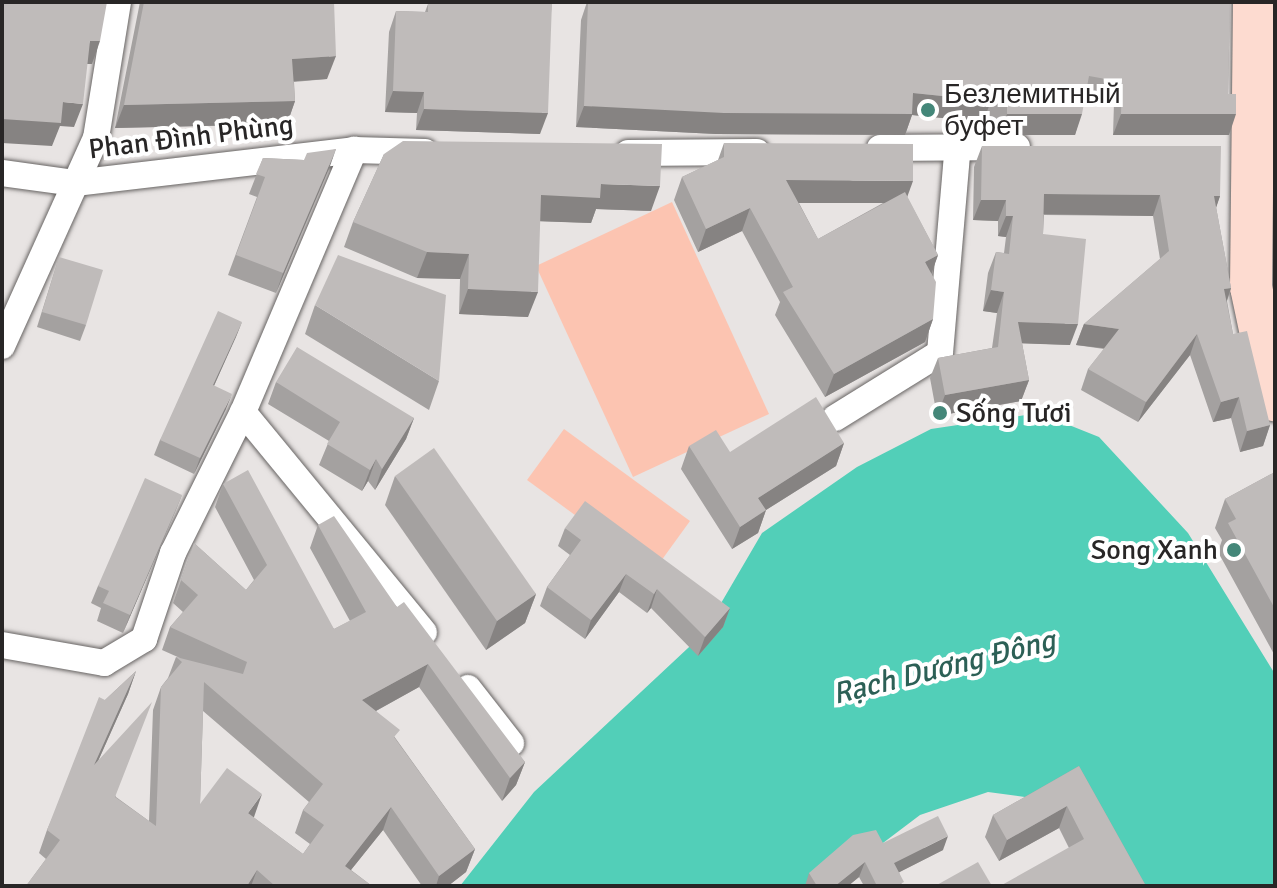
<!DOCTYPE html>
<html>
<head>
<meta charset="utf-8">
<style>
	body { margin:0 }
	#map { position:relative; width:1277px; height:888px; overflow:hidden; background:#e8e4e3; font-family:Signika,sans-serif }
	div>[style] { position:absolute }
	.green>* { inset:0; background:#fcc4b1 }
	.water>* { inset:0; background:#52cfb8 }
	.roads { filter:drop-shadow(0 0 2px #676463) drop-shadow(0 0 2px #676463) }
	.street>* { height:26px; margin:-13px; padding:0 13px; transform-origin:13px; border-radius:13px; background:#fff }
	.primary>* { height:42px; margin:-21px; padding:0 21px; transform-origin:21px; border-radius:21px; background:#fddbd0 }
	.wall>* { inset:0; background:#a4a1a0 }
	.shaded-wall>* { inset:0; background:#868382 }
	.building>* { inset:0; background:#bfbbba }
	.dots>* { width:22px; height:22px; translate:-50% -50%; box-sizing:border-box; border:4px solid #fff; border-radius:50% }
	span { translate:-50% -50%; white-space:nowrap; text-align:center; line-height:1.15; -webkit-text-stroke:8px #fff; paint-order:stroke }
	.poi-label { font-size:28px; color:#282626 }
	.left { translate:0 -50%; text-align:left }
	.right { translate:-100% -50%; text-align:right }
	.street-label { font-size:28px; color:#282626 }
	.water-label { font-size:30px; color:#2c6056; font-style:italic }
	.frame { position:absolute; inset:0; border:4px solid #282626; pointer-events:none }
</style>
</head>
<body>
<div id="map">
	<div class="green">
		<div style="clip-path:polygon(672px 202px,769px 414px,633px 477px,536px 266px)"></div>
		<div style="clip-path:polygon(564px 429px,690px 521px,653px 572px,527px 480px)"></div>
	</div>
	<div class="water">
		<div style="clip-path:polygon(1039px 413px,1099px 437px,1188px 533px,1275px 674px,1275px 886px,1121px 886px,1032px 798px,988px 792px,920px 815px,826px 886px,460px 886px,534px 792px,703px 634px,762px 533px,857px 467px,931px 429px)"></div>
	</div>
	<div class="roads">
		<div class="street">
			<div style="left:880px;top:148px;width:137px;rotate:-0.4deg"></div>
			<div style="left:628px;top:153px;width:129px;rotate:-0.4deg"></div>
			<div style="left:2px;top:173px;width:74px;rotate:7.8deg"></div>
			<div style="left:75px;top:183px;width:281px;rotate:-6.7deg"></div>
			<div style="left:354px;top:150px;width:71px;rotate:1.6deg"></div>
			<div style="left:2px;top:346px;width:228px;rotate:-65.7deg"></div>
			<div style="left:96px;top:138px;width:138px;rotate:-80.8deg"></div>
			<div style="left:243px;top:412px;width:285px;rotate:50.6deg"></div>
			<div style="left:835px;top:418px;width:123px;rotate:-31.8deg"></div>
			<div style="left:940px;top:353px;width:209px;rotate:-85.1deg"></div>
			<div style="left:2px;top:645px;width:104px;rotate:10deg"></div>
			<div style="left:104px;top:663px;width:47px;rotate:-31deg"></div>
			<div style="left:144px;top:639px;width:91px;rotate:-71.4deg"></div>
			<div style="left:173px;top:553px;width:157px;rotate:-63.6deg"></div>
			<div style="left:243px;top:412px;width:285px;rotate:-67deg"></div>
			<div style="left:468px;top:688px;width:70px;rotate:52deg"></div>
		</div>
		<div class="primary">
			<div style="left:1254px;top:2px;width:285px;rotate:90.6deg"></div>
			<div style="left:1251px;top:287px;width:116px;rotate:78deg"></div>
		</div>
	</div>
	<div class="wall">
		<div style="clip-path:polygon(140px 2px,334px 2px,327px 79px,294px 82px,295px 101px,287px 124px,115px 128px)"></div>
		<div style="clip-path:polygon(434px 2px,552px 2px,540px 134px,416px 130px,417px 113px,385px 112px,389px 32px,396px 11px,425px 12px,428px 4px,434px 4px)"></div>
		<div style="clip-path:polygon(587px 2px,1230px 2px,1228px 94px,1229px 135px,1113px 135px,1114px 103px,1085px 98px,1075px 135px,999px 135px,999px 126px,983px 122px,912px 115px,905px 135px,716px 134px,576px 127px,581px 20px)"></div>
		<div style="clip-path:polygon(evenodd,724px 143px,907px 197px,938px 255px,931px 273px,933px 319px,925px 342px,825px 397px,775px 315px,780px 302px,742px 231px,698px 252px,674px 200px,682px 177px,718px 160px,724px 143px,799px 203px,883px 203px,818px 239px,799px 203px)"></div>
		<div style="clip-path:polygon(982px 146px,1220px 196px,1216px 207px,1231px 288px,1227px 301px,1233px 334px,1270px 425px,1263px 446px,1240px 452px,1231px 418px,1213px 422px,1190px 355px,1138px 422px,1081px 390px,1088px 369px,1104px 349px,1076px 345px,1084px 324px,1160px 259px,1153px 216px,1044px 215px,1043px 234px,1070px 345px,1022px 343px,1029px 380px,1021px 401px,937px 416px,930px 378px,938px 358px,992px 348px,997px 313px,983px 311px,988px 273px,996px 252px,1004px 253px,1006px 237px,998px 236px,998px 221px,973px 220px,974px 167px)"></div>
		<div style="clip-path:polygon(336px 149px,276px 293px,228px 275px,257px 197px,249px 194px,263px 158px,304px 160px)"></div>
		<div style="clip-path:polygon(384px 154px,651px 211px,596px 209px,591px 223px,540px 221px,528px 317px,459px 314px,460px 279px,417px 278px,344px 247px,353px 222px)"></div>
		<div style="clip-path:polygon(59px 257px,86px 325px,80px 341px,37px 327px)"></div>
		<div style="clip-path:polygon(315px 305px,439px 381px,429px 410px,305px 334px)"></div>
		<div style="clip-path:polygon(242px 322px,214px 386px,226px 409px,194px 474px,154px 455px,160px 440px)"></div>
		<div style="clip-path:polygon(276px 382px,414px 418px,406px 439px,375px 490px,368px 481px,362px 491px,319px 465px,329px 441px,268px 404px)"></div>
		<div style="clip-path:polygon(844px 443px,836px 466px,766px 510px,758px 533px,732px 549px,681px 469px,689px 446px,730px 452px)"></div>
		<div style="clip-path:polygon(1275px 472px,1275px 656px,1218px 552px,1222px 540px,1215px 528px,1225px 499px)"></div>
		<div style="clip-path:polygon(395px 476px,536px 594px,525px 623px,486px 650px,385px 505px)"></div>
		<div style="clip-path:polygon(evenodd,223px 484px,334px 629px,350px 621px,310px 548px,318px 525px,397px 607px,525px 762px,516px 785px,502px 801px,419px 687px,376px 711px,475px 849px,466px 872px,448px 886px,422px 886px,383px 830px,351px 870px,372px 886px,26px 886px,46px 859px,39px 853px,47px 830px,105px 700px,136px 671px,128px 694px,98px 761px,116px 797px,149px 821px,153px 710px,161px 687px,168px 678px,176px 657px,180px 658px,162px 650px,170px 627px,183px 612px,173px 603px,194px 543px,246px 590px,254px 580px,215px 507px,223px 484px,203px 711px,309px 802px,303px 810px,295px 833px,310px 844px,303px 854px,253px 817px,200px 804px,203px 711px)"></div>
		<div style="clip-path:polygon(182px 495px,123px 633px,97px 621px,101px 608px,91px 603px,98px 586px)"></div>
		<div style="clip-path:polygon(565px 528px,730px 608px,723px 627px,698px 656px,651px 608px,647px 613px,619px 592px,585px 639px,540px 606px,547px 587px,570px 555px,558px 546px)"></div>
		<div style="clip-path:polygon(1079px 766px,1146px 886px,1069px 848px,1059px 828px,999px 861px,985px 837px,993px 815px)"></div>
		<div style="clip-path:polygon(883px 843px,943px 850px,899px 872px,902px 886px,864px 886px,859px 877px,848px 886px,805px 886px,809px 873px)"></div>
	</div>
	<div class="shaded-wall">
		<div style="clip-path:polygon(90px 41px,100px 41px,92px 64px,81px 64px)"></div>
		<div style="clip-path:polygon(336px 56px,327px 79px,283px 82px,292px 59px)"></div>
		<div style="clip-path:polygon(393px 91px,424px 92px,417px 113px,385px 112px)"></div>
		<div style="clip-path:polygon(913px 93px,991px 101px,983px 122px,912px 115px,905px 135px,716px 134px,576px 127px,584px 106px)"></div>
		<div style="clip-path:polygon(295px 101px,287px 124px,115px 128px,124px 105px)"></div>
		<div style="clip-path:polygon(63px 102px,83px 104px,74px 127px,60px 126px,52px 146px,2px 143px,2px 119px)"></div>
		<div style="clip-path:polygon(424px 109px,548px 113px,540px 134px,416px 130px)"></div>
		<div style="clip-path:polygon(1007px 114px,1082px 114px,1075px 135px,999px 135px)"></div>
		<div style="clip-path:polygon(1121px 114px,1236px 114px,1229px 135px,1113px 135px)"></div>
		<div style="clip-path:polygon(336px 149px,329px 169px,276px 293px,283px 273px)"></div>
		<div style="clip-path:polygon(786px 180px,913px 181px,905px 203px,778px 203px)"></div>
		<div style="clip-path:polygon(601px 184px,660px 186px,651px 211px,596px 209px,591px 223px,532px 221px,541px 195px)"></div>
		<div style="clip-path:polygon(1044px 194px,1160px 195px,1153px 216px,1036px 214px)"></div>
		<div style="clip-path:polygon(1214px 196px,1220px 196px,1213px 217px)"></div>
		<div style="clip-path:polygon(981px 200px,1006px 200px,998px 221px,973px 220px)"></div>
		<div style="clip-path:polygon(750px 208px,742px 231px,698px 252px,706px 229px)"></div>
		<div style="clip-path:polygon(1006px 216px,1013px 216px,1006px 237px,998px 236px)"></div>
		<div style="clip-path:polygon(427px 252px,469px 254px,460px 279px,417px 278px)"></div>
		<div style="clip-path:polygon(938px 255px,930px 278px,925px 262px)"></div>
		<div style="clip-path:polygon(1231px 288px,1224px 309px,1224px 289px)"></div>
		<div style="clip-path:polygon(468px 289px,538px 292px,528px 317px,459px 314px)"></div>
		<div style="clip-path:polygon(991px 290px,1004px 292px,997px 313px,983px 311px)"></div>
		<div style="clip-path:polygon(933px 319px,925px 342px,825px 397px,834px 374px)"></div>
		<div style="clip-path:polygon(242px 322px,236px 337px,207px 401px,213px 385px)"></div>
		<div style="clip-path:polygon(1018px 322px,1078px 324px,1070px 345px,1011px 343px)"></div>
		<div style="clip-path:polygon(1084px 324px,1119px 329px,1111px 349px,1076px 345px)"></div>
		<div style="clip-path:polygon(1197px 334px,1190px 355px,1138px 422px,1146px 402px)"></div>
		<div style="clip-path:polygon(1029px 380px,1021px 401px,937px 416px,945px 395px)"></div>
		<div style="clip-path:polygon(232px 394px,226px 409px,194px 474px,200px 458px)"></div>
		<div style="clip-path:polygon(1239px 397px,1231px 418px,1213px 422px,1221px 402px)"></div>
		<div style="clip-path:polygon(414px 418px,406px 439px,375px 490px,382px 469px)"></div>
		<div style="clip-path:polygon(1270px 425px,1263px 446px,1240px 452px,1247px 431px)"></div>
		<div style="clip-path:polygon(844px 443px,836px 466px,750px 520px,758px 498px)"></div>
		<div style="clip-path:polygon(376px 459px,368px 481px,362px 491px,370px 470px)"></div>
		<div style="clip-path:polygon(182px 495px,175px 512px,123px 633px,130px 615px)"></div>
		<div style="clip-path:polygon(766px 510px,758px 533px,732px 549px,740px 527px)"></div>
		<div style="clip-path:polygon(626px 574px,619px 592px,585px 639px,591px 620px)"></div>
		<div style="clip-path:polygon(657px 589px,651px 608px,647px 613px,654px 594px)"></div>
		<div style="clip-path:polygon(536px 594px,525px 623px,486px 650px,497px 621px)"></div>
		<div style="clip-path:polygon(730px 608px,723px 627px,698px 656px,705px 637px)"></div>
		<div style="clip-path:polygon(428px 664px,419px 687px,354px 723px,362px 700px)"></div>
		<div style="clip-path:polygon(136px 671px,128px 694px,86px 788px,94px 765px)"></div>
		<div style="clip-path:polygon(525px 762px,516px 785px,502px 801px,510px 778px)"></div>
		<div style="clip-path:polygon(262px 794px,254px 817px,239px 836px,248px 813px)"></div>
		<div style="clip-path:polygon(1067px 806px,1059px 828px,999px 861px,1007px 840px)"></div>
		<div style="clip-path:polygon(391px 807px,383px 830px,338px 886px,345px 866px)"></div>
		<div style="clip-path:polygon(948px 836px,943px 850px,888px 878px,894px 863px)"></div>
		<div style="clip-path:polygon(475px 849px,466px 872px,448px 886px,436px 886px,439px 876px)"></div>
		<div style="clip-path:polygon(865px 862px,859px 877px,848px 886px,835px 886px)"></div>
		<div style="clip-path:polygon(257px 870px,251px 886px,247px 886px)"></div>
	</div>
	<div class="building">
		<div style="clip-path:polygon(2px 2px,107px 2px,100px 41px,90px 41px,83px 104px,63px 102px,61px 123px,2px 119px)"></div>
		<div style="clip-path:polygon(144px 2px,334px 2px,336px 56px,292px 59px,295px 101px,124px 105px)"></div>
		<div style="clip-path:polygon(438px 2px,552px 2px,548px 113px,424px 109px,424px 92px,393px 91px,396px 11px,428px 12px,428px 4px,437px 4px)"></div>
		<div style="clip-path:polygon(588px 2px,1230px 2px,1228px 94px,1236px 94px,1236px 114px,1121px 114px,1122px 82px,1089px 76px,1082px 114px,1007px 114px,1007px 105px,991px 101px,913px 93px,912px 114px,724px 113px,584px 106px)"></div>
		<div style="clip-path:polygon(403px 141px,662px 144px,660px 186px,601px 184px,600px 198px,541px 195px,538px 292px,468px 289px,469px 254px,427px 252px,353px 222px,384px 154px)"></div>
		<div style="clip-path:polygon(724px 143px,913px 144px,913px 181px,786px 180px,818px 239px,905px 192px,938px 255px,925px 262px,936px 282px,933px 319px,834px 374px,783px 292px,793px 287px,750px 208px,706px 229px,682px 177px,724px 157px)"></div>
		<div style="clip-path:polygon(982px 146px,1221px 146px,1220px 196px,1214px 196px,1231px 288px,1224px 289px,1233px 334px,1247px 331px,1270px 425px,1247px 431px,1239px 397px,1221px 402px,1197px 334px,1146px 402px,1088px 369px,1119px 329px,1084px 324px,1169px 251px,1160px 195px,1044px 194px,1043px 234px,1086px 239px,1078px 324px,1018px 322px,1029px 380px,945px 395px,938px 358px,998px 347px,1004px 292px,991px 290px,996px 252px,1009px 254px,1013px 216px,1006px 216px,1006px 200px,981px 200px)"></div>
		<div style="clip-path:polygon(336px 149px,283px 273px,236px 255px,265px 177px,256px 174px,263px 158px,304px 160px,307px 153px)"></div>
		<div style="clip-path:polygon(338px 255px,446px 295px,439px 381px,315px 305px)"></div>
		<div style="clip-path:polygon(59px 257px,103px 270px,86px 325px,42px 312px)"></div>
		<div style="clip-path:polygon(218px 311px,242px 322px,213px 385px,232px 394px,200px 458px,160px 440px)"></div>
		<div style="clip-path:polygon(297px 347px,414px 418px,382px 469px,376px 459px,370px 470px,327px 444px,340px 422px,276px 382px)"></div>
		<div style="clip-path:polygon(816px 397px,844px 443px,758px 498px,766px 510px,740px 527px,689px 446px,716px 430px,730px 452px)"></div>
		<div style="clip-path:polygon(434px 448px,536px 594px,497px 621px,395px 476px)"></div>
		<div style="clip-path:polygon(evenodd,248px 470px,334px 629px,366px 612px,318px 525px,334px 516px,397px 607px,404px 602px,525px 762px,510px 778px,428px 664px,362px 700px,400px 730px,394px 737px,475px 849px,439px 876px,391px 807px,345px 866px,372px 886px,275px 886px,257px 870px,247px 886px,26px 886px,60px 840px,47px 830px,99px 697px,105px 700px,136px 671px,94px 765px,152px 702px,115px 797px,156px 826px,161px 687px,182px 662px,176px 657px,243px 674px,247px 662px,170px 627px,198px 595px,181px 580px,194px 543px,246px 590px,267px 565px,223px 484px,248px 470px,204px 682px,323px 784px,303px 810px,324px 825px,303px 854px,248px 813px,262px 794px,227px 768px,200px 804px,204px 682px)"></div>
		<div style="clip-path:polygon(1275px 472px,1275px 609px,1228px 523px,1236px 519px,1225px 499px)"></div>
		<div style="clip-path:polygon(145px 478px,182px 495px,130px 615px,103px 603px,109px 591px,98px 586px)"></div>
		<div style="clip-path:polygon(585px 501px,730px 608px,705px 637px,657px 589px,654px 594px,626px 574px,591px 620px,547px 587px,581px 540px,565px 528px)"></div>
		<div style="clip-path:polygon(1079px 766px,1146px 886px,1000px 886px,1084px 839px,1067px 806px,1007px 840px,993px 815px)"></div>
		<div style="clip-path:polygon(938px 816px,948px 836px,894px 863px,904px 882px,896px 886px,877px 886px,865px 862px,835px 886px,817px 886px,809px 873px,853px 835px,876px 830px,883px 843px)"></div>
		<div style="clip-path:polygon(978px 862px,992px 886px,935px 886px)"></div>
	</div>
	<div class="dots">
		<div style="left:928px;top:110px;background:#448779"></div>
		<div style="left:940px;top:413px;background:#448779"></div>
		<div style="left:1234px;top:550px;background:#448779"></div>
	</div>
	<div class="poi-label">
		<span class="left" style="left:944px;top:110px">Безлемитный<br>буфет</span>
		<span class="left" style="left:956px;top:413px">Sống Tươi</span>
		<span class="right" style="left:1218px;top:550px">Song Xanh</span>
	</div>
	<div class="street-label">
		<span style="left:191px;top:137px;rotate:-7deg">Phan Đình Phùng</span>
	</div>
	<div class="water-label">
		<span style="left:944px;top:668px;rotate:-14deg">Rạch Dương Đông</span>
	</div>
	<div class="frame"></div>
</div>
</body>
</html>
